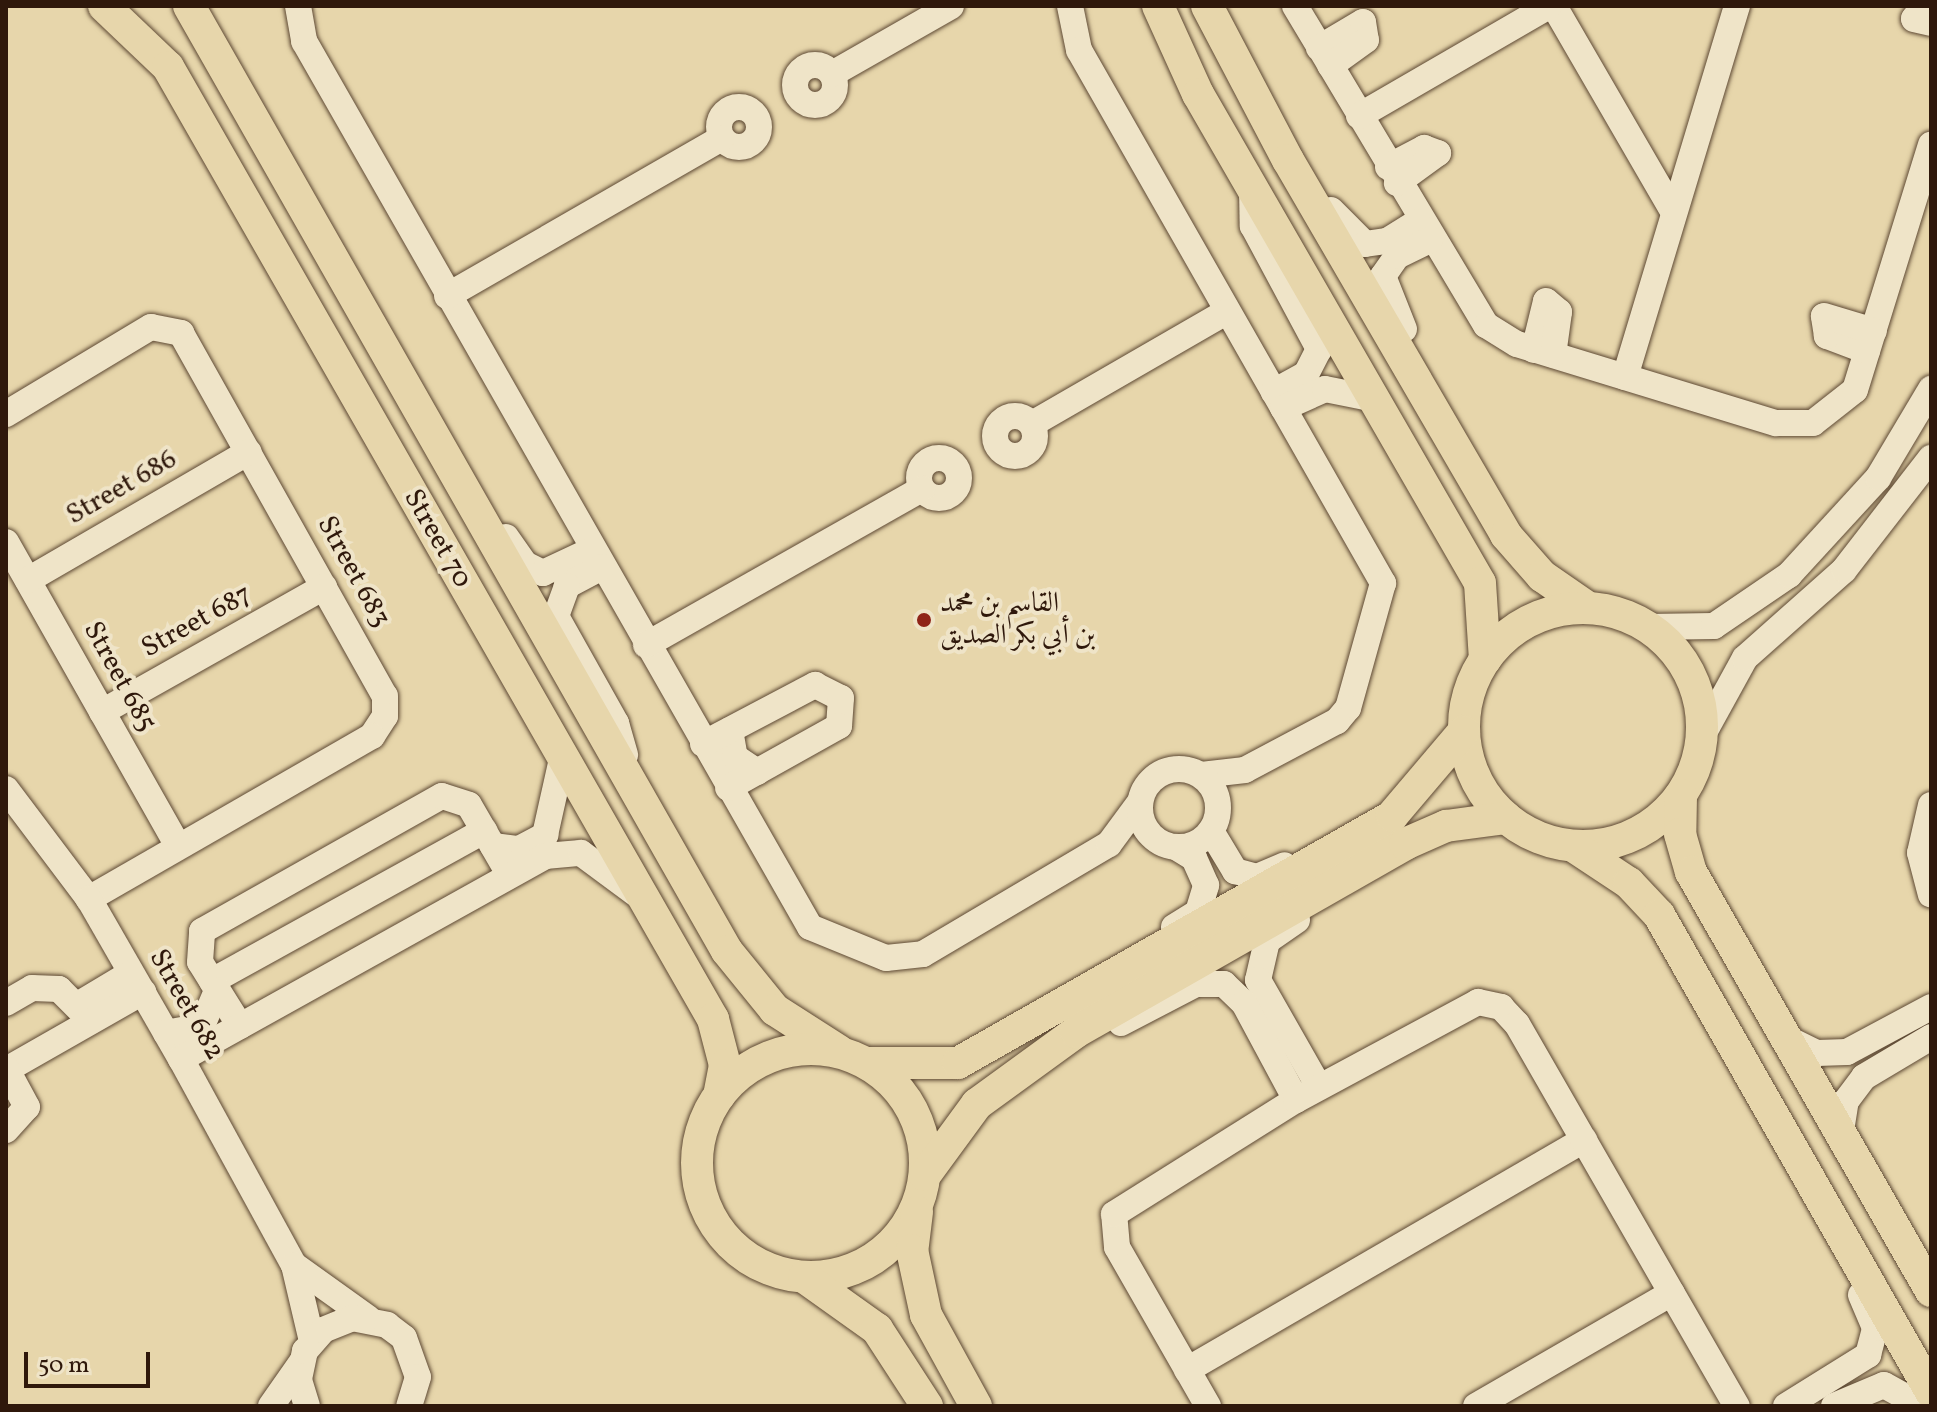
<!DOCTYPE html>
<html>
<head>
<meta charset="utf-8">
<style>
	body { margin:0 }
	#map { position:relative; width:1937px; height:1412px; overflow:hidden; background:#e7d6ab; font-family:Vollkorn,Amiri,serif }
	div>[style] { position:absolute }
	.roads { filter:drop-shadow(0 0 2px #5d4833) drop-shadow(0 0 2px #5d4833) }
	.minor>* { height:26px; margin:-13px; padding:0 13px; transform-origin:13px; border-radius:13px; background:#efe4c8 }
	.minor>.ring { margin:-13px; padding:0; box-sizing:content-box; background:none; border:26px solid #efe4c8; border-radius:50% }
	.major>* { height:32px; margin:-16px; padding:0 16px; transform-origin:16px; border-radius:16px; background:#e7d6ab }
	.major>.ring { margin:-16px; padding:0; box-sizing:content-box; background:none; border:32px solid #e7d6ab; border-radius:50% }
	.dots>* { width:22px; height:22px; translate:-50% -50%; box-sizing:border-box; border:4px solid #efe4c8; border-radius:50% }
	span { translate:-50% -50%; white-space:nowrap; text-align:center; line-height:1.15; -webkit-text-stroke:8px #efe4c8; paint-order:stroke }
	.street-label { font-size:28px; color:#2f180b }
	.poi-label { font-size:28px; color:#2f180b }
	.left { translate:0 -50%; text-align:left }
	.frame { position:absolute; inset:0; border:8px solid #2f180b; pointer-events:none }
	.scale { position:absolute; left:24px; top:1352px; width:126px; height:36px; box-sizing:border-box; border:4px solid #2f180b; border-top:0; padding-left:10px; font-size:24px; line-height:28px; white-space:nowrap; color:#2f180b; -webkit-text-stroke:6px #efe4c8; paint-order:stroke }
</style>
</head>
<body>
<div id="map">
	<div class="roads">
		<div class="minor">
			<div style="left:298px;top:6px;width:36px;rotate:80deg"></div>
			<div style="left:304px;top:41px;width:1020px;rotate:60.27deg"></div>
			<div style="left:810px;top:927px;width:82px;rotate:22.2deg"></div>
			<div style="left:886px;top:958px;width:37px;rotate:-6deg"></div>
			<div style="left:923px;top:954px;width:216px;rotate:-30.6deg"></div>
			<div style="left:1109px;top:844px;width:52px;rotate:-53.6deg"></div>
			<div style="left:1070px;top:6px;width:45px;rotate:78.4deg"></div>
			<div style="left:1079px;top:50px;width:614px;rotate:60.3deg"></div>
			<div style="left:1383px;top:583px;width:130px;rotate:105.6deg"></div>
			<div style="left:1348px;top:708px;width:17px;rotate:130deg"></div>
			<div style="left:1337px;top:721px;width:104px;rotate:152deg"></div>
			<div style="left:1245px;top:770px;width:44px;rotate:173.5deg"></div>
			<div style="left:1295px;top:6px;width:372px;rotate:59.1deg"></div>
			<div style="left:1486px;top:325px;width:36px;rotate:32deg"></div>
			<div style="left:1517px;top:344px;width:271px;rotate:17deg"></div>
			<div style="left:1776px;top:423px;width:37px"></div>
			<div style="left:1813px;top:423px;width:53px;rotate:-38.2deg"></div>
			<div style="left:1855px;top:390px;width:257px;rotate:-72.8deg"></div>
			<div style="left:1554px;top:6px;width:239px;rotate:59.9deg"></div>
			<div style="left:1924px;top:6px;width:16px;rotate:128deg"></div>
			<div style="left:1914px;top:19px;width:17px;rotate:13deg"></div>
			<div style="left:1319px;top:48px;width:51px;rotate:-30.6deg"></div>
			<div style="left:1363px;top:22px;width:18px;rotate:81deg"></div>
			<div style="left:1366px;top:40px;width:44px;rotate:144.2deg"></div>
			<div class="ring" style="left:795px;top:65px;width:14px;height:14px"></div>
			<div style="left:832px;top:74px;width:137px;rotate:-29.7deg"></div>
			<div class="ring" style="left:719px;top:107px;width:14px;height:14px"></div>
			<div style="left:1359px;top:116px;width:220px;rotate:-30.1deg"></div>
			<div style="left:1388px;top:167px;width:41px;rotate:-27.8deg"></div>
			<div style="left:1424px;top:148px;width:15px;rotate:20deg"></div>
			<div style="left:1438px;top:153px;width:51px;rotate:143.8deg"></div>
			<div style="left:1252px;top:187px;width:39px;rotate:89deg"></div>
			<div style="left:1253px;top:226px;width:140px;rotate:61.8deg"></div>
			<div style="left:1319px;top:349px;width:28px;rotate:117deg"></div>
			<div style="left:1306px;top:374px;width:37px;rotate:151deg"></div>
			<div style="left:1331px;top:210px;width:48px;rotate:45deg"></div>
			<div style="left:1365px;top:244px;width:22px;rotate:-8deg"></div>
			<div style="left:1387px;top:241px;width:36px;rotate:-32deg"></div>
			<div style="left:447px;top:296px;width:317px;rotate:-29.9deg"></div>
			<div style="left:1404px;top:329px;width:57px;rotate:-111.6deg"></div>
			<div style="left:1383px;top:276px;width:24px;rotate:-55deg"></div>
			<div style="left:1397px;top:256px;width:37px;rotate:-26deg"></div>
			<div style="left:1534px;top:350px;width:50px;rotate:-76.2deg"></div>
			<div style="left:1546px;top:301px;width:17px;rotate:40deg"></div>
			<div style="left:1559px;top:312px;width:43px;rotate:97.9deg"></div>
			<div style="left:1867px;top:351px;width:43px;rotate:-159.4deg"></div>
			<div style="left:1827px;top:336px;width:20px;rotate:-99deg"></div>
			<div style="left:1824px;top:316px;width:52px;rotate:16.7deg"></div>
			<div style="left:1625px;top:377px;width:388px;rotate:-73.2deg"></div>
			<div style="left:1283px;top:408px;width:46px;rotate:-24.3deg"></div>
			<div style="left:1325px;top:389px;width:51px;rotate:11.3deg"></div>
			<div style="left:6px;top:414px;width:169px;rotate:-31deg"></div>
			<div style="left:151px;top:327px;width:31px;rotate:11deg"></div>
			<div style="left:181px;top:333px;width:416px;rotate:60.7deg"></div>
			<div style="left:385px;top:696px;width:20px;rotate:90deg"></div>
			<div style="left:385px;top:716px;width:24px;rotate:123deg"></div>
			<div style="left:372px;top:736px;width:327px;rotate:150.1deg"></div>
			<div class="ring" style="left:995px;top:416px;width:14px;height:14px"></div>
			<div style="left:1032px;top:424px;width:224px;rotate:-30deg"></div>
			<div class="ring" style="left:919px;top:458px;width:14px;height:14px"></div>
			<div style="left:506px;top:537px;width:33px;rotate:55deg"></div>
			<div style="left:525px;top:564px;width:20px;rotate:27deg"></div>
			<div style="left:543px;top:573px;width:54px;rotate:-25.1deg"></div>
			<div style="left:6px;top:542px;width:347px;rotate:60.5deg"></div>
			<div style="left:602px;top:567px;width:40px;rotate:152deg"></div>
			<div style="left:567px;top:586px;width:32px;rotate:110deg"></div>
			<div style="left:556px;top:616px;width:123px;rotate:60.7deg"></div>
			<div style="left:616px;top:723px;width:33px;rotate:74deg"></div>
			<div style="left:28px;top:580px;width:255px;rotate:-30.1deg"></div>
			<div style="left:1648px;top:627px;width:66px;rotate:-0.9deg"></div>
			<div style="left:1714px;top:626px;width:91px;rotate:-34.2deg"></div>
			<div style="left:1789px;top:575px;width:132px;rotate:-47.5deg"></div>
			<div style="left:1878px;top:478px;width:104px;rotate:-59.2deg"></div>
			<div style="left:646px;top:645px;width:317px;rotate:-29.5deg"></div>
			<div style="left:102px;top:712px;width:255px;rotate:-29.4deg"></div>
			<div style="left:730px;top:730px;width:27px;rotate:80deg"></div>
			<div style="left:735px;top:757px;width:27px;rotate:34deg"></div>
			<div style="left:1701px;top:738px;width:91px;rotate:-61.2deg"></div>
			<div style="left:1745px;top:658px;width:132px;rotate:-41.6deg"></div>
			<div style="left:1844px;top:570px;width:142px;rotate:-52.2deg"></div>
			<div style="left:703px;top:744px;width:127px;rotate:-27.8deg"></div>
			<div style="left:815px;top:685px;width:29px;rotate:27deg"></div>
			<div style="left:841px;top:698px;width:28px;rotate:94deg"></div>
			<div style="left:839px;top:726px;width:127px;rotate:150.8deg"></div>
			<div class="ring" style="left:1140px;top:769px;width:52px;height:52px"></div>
			<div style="left:6px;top:789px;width:138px;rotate:53deg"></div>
			<div style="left:89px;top:899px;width:185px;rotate:60.1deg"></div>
			<div style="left:181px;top:1059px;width:235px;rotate:61.3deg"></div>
			<div style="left:294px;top:1265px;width:78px;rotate:76.7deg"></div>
			<div style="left:1931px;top:805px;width:49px;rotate:102.9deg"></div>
			<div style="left:1920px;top:853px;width:43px;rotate:75.3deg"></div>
			<div style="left:1211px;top:831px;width:47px;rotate:59deg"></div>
			<div style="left:1235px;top:871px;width:23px;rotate:15deg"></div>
			<div style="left:1257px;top:877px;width:30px;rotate:-23deg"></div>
			<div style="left:493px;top:846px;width:26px;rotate:7deg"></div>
			<div style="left:519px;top:849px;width:30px;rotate:-28deg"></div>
			<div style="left:545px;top:835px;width:78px;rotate:-77.4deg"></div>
			<div style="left:1297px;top:920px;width:37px;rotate:145deg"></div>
			<div style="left:1267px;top:941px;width:40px;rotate:103deg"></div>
			<div style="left:1258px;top:980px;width:123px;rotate:60.3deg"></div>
			<div style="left:1174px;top:927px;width:28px;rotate:-32deg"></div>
			<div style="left:1198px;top:912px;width:28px;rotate:-73deg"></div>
			<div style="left:1206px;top:885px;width:30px;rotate:-114deg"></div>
			<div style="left:1194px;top:858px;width:21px;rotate:-149deg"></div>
			<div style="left:212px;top:981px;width:311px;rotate:-28.9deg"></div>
			<div style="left:6px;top:1003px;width:30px;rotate:-30deg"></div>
			<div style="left:32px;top:988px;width:27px;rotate:2deg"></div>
			<div style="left:59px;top:989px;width:45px;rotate:45deg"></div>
			<div style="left:81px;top:1003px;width:58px;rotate:-31deg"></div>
			<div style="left:1121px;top:1023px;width:85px;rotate:-27.5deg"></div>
			<div style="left:1196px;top:984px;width:28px"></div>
			<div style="left:1224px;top:984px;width:28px;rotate:44deg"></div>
			<div style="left:1244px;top:1003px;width:110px;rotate:61.8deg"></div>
			<div style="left:240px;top:1026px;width:75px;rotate:-122deg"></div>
			<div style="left:200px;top:962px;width:31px;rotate:-86deg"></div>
			<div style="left:202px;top:931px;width:275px;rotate:-29.4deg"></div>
			<div style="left:442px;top:796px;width:28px;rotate:18deg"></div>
			<div style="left:469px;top:805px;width:80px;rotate:59.9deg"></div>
			<div style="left:166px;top:1033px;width:37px;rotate:-11deg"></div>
			<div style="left:202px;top:1026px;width:39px;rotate:-67deg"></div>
			<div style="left:1790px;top:1040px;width:30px;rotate:26deg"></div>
			<div style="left:1817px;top:1053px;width:30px;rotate:-2deg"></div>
			<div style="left:1847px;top:1052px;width:95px;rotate:-28.2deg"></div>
			<div style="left:181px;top:1059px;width:417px;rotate:-29.1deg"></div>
			<div style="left:545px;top:856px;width:36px;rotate:-5deg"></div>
			<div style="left:581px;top:853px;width:72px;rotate:36.6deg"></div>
			<div style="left:6px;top:1070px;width:158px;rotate:-29.7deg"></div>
			<div style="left:6px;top:1130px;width:31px;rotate:-48deg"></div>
			<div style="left:27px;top:1107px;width:42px;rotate:-118.4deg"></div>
			<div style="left:1841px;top:1131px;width:30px;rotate:-81deg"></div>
			<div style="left:1846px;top:1101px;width:30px;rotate:-53deg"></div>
			<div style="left:1864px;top:1077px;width:78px;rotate:-30.8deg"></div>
			<div style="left:294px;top:1265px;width:91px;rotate:35.6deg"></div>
			<div style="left:1187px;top:1370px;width:459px;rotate:-30.1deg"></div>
			<div style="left:271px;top:1406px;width:52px;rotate:-55.1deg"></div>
			<div style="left:307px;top:1406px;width:28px;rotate:-107deg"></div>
			<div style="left:299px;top:1379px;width:29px;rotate:-78deg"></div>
			<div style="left:305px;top:1351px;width:28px;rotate:-49deg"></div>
			<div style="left:323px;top:1330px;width:31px;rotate:-22deg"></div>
			<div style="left:352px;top:1318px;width:36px;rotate:11deg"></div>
			<div style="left:387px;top:1325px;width:21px;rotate:37deg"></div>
			<div style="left:404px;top:1338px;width:41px;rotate:70.3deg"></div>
			<div style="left:418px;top:1377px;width:30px;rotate:107deg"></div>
			<div style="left:1208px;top:1406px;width:183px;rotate:-119.8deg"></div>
			<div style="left:1117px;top:1247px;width:33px;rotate:-95deg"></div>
			<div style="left:1114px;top:1214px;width:215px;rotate:-32.1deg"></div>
			<div style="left:1296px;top:1100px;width:207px;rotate:-28.3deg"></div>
			<div style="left:1478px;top:1002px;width:24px;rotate:12deg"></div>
			<div style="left:1501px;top:1007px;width:23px;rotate:47deg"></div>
			<div style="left:1517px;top:1024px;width:441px;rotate:60.1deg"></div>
			<div style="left:1476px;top:1406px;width:226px;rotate:-30deg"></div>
			<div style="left:1786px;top:1406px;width:97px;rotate:-31.9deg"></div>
			<div style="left:1868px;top:1355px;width:28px;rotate:-75deg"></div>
			<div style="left:1875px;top:1328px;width:36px;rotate:-113deg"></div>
			<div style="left:1834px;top:1406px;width:54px;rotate:-22.8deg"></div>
			<div style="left:1884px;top:1385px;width:43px;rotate:28.9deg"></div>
		</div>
		<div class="major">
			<div style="left:104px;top:6px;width:88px;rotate:43.6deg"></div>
			<div style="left:168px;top:67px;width:1097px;rotate:60.21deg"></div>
			<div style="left:713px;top:1019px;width:48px;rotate:75.4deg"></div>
			<div style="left:725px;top:1065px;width:31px;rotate:101deg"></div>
			<div style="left:189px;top:6px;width:1087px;rotate:60.35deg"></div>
			<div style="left:727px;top:951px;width:76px;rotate:50.9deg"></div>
			<div style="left:775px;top:1010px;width:76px;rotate:32.6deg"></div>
			<div style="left:1158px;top:6px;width:97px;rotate:65.6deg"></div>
			<div style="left:1198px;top:94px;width:564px;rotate:60.03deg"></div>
			<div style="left:1480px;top:583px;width:77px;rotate:86.3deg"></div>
			<div style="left:1207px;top:6px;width:174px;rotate:62.3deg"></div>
			<div style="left:1288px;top:160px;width:434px;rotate:59.8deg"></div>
			<div style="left:1506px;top:535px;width:55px;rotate:48.7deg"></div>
			<div style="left:1542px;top:576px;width:55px;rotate:34.6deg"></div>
			<div class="ring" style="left:1464px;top:608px;width:206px;height:206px"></div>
			<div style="left:1681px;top:795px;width:39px;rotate:91deg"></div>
			<div style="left:1680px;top:834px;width:40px;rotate:74deg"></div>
			<div style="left:1691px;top:872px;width:483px;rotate:60.2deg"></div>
			<div style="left:1573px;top:846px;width:67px;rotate:33.5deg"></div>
			<div style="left:1629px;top:883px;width:44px;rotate:46.8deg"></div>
			<div style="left:1659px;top:915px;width:549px;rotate:60.31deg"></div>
			<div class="ring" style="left:697px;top:1049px;width:196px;height:196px"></div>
			<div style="left:867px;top:1063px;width:91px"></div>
			<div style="left:958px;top:1063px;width:499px;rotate:-29.6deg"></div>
			<div style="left:1392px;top:816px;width:111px;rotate:-49.7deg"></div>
			<div style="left:925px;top:1175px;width:88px;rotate:-53.8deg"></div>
			<div style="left:977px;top:1104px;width:122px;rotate:-36deg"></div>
			<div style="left:1076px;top:1032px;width:379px;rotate:-29.7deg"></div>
			<div style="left:1405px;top:844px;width:45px;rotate:-23.7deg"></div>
			<div style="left:1446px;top:826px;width:61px;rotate:-7.6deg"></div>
			<div style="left:917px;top:1212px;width:38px;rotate:97deg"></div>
			<div style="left:912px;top:1250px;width:66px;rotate:77.8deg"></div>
			<div style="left:926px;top:1315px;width:104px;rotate:61.2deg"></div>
			<div style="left:804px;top:1277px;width:90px;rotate:35.5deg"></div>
			<div style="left:877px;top:1329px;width:92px;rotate:57deg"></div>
		</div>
	</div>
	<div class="dots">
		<div style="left:924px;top:620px;background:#8f2418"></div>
	</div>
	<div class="street-label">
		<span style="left:122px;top:488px;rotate:-30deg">Street 686</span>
		<span style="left:437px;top:539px;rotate:60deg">Street 70</span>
		<span style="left:353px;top:572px;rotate:61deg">Street 683</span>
		<span style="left:197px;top:622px;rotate:-29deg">Street 687</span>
		<span style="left:119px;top:677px;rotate:61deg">Street 685</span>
		<span style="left:186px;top:1005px;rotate:60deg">Street 682</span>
	</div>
	<div class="poi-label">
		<span class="left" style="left:940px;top:620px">القاسم بن محمد<br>بن أبي بكر الصديق</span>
	</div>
	<div class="frame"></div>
	<div class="scale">50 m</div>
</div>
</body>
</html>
